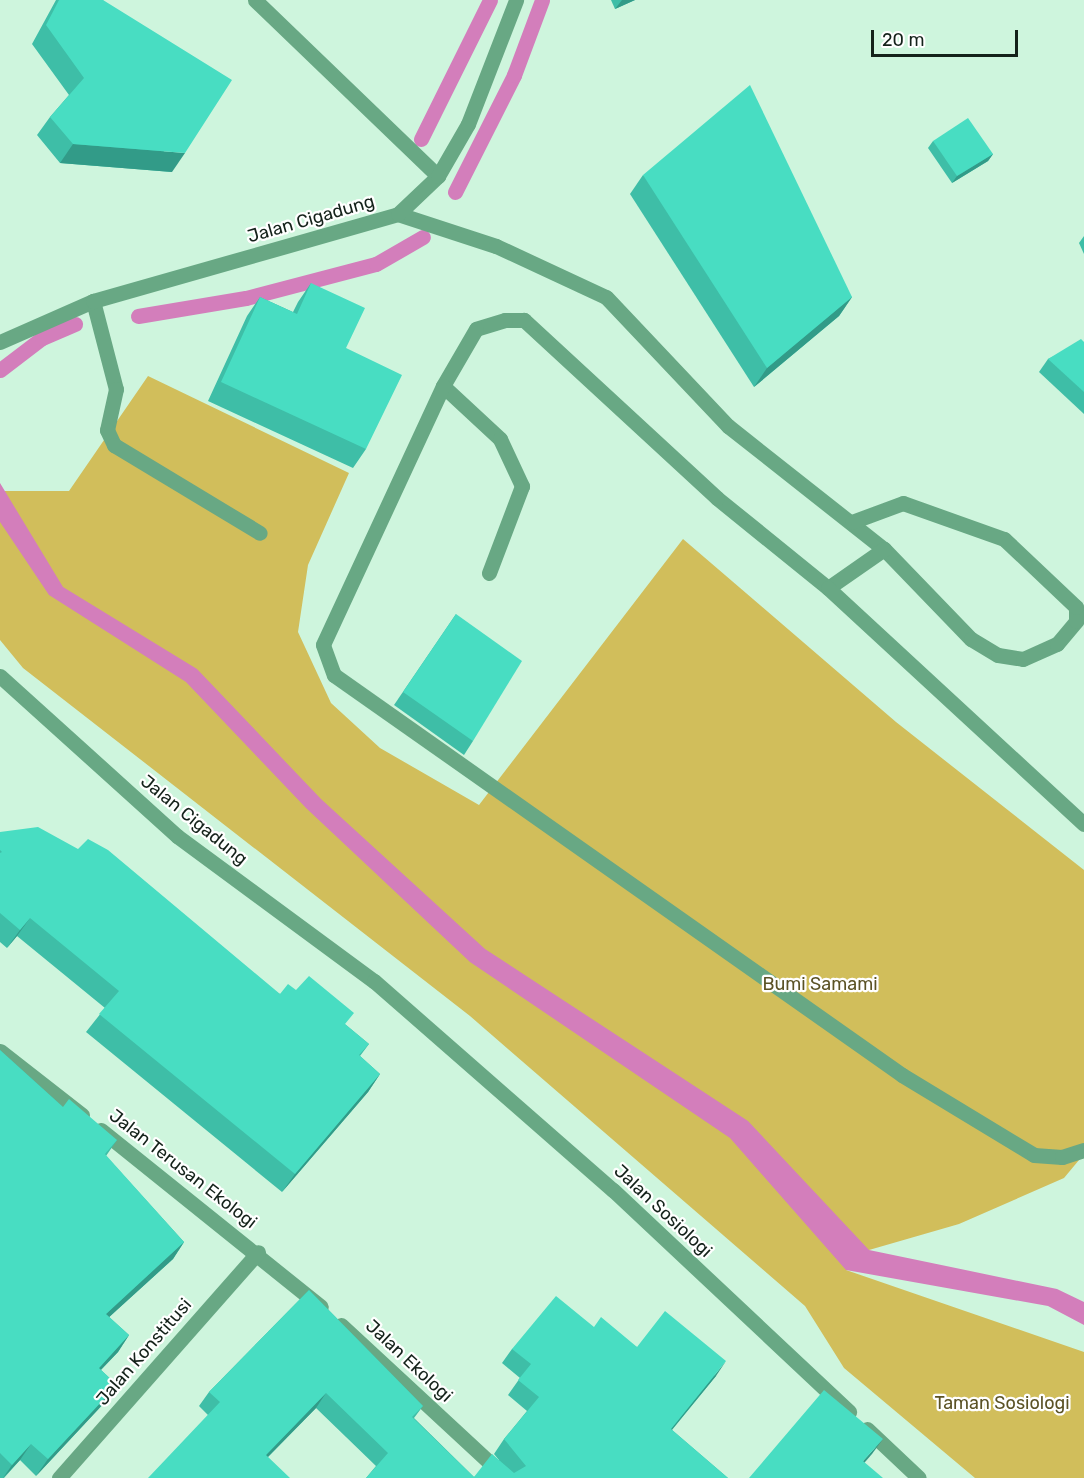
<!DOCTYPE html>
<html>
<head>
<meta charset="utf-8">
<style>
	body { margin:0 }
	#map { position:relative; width:1084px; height:1478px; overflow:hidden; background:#cef5dd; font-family:Rubik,sans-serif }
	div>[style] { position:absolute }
	.green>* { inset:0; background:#d1be5b }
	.water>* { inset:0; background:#d37ebb }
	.stream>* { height:15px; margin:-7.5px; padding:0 7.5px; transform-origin:7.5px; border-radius:7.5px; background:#d37ebb }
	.lane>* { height:15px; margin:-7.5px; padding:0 7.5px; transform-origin:7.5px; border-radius:7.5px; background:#68a884 }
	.street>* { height:15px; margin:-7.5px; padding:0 7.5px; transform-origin:7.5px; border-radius:7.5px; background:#68a884 }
	.wall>* { inset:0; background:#3ebea7 }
	.shaded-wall>* { inset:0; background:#329b88 }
	.building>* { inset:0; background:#48ddc2 }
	span { translate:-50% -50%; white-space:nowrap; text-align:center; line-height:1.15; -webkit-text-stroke:4.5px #fff; paint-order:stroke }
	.street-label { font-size:18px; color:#14221a }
	.park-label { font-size:18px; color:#5b5225 }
	.scale { position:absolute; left:871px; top:30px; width:147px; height:27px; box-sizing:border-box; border:3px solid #14221a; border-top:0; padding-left:8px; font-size:18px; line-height:21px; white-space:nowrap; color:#14221a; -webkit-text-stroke:4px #fff; paint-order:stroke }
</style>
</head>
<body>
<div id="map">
	<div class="green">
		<div style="clip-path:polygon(148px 376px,349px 473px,308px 565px,298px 632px,331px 703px,380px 748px,479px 805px,683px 539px,896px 722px,1084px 870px,1084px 1154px,1064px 1178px,959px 1224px,869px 1250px,846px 1270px,1084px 1352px,1084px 1478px,975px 1478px,844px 1368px,805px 1306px,470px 1016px,23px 668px,0 640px,0 491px,69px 491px)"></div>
	</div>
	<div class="water">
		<div style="clip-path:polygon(0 483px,63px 587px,197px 669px,321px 799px,485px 949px,748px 1121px,869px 1250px,1057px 1289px,1084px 1302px,1084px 1325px,1048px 1306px,846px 1270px,730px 1138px,470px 962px,306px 808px,186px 682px,49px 595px,0 522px)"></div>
	</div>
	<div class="stream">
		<div style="left:421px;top:139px;width:155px;rotate:-63.6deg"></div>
		<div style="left:455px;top:192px;width:131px;rotate:-63.2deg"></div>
		<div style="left:514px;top:75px;width:80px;rotate:-69.5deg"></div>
		<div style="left:138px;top:316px;width:109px;rotate:-9.5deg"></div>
		<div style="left:246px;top:298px;width:134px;rotate:-14.7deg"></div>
		<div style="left:376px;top:264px;width:54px;rotate:-29.9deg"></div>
		<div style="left:0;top:370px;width:53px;rotate:-37.3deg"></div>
		<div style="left:42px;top:338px;width:36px;rotate:-23deg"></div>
	</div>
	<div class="lane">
		<div style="left:93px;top:301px;width:91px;rotate:75.4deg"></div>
		<div style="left:116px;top:389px;width:42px;rotate:102.4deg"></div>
		<div style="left:107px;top:430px;width:17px;rotate:65deg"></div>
		<div style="left:114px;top:445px;width:170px;rotate:31.1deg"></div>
		<div style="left:443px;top:386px;width:78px;rotate:42.9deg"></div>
		<div style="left:500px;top:439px;width:52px;rotate:64.9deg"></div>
		<div style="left:522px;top:486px;width:93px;rotate:110.8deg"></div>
	</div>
	<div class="street">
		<div style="left:255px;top:0;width:254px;rotate:43.9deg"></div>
		<div style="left:398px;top:214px;width:103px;rotate:18.1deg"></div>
		<div style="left:496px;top:246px;width:121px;rotate:24.9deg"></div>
		<div style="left:606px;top:297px;width:178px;rotate:46.6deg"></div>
		<div style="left:728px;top:426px;width:199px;rotate:38.3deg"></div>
		<div style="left:884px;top:549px;width:125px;rotate:46deg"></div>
		<div style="left:971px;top:639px;width:31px;rotate:31deg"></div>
		<div style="left:998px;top:655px;width:25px;rotate:9deg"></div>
		<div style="left:1023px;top:659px;width:37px;rotate:-24deg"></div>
		<div style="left:1057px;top:644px;width:30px;rotate:-50deg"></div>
		<div style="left:1076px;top:621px;width:14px;rotate:-90deg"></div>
		<div style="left:1076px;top:607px;width:99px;rotate:-136.6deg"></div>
		<div style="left:1004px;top:539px;width:107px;rotate:-160.4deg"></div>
		<div style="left:903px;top:503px;width:54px;rotate:159.6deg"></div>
		<div style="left:0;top:342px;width:102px;rotate:-23.8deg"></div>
		<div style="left:93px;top:301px;width:317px;rotate:-15.9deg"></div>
		<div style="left:398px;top:214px;width:55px;rotate:-43.5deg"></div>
		<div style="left:438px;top:176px;width:60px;rotate:-60deg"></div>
		<div style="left:468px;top:124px;width:133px;rotate:-68.8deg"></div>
		<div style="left:884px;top:549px;width:68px;rotate:145.1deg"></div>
		<div style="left:828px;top:588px;width:143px;rotate:-141deg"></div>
		<div style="left:717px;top:498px;width:263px;rotate:-137.3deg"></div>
		<div style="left:524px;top:320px;width:19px;rotate:180deg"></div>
		<div style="left:505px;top:320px;width:30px;rotate:163deg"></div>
		<div style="left:476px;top:329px;width:66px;rotate:120.1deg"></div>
		<div style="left:443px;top:386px;width:285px;rotate:114.9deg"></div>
		<div style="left:323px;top:645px;width:32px;rotate:70deg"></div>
		<div style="left:334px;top:675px;width:695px;rotate:35.15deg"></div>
		<div style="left:902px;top:1075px;width:154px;rotate:31.2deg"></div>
		<div style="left:1034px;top:1155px;width:28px;rotate:4deg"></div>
		<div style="left:1062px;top:1157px;width:23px;rotate:-18deg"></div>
		<div style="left:828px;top:588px;width:348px;rotate:42.7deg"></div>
		<div style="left:0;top:676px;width:239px;rotate:42.1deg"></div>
		<div style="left:177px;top:836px;width:245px;rotate:36.4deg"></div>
		<div style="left:374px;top:981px;width:317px;rotate:41.2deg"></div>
		<div style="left:613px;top:1190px;width:324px;rotate:43.2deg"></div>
		<div style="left:0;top:1051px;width:104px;rotate:38deg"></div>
		<div style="left:101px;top:1130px;width:282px;rotate:38.8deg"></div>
		<div style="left:341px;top:1325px;width:225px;rotate:42.8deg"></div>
		<div style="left:867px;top:1429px;width:71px;rotate:43.3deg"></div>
		<div style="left:59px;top:1478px;width:301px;rotate:-48.6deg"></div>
	</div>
	<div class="wall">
		<div style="clip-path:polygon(56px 0,103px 0,172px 172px,60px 163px,37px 135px,50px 117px,69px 95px,32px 44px)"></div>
		<div style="clip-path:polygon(611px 0,635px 0,615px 9px)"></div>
		<div style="clip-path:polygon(933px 141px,993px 154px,988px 161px,952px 183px,928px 148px)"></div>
		<div style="clip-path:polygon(643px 175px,852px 297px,839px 316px,754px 387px,630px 194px)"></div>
		<div style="clip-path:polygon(1084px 236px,1084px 254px,1079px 243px)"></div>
		<div style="clip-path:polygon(311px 283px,346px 348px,366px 449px,353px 468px,208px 401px,247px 316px,260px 297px,293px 312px,298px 302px)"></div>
		<div style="clip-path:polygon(1084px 342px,1084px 414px,1039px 372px,1048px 359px)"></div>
		<div style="clip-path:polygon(456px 614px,473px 741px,464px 755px,394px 705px)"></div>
		<div style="clip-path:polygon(0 832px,280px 994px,296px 990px,346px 1025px,369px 1044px,360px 1056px,380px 1074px,368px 1092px,282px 1192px,86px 1032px,105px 1008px,17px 936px,7px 948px,0 942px)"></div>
		<div style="clip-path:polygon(0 1050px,63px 1107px,117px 1140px,106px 1156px,184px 1242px,173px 1259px,109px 1317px,129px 1335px,118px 1352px,101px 1370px,117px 1385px,106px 1401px,36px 1476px,20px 1460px,4px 1478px,0 1478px)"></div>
		<div style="clip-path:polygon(309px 1290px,423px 1406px,414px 1418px,474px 1477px,499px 1460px,494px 1454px,504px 1439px,527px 1411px,508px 1395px,520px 1378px,502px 1363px,512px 1349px,594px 1327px,637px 1347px,716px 1376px,672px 1430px,728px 1478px,366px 1478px,376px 1466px,316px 1408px,268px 1457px,208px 1415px,199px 1406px,209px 1392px)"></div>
	</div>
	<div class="shaded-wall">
		<div style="clip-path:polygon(622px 0,635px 0,615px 9px)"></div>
		<div style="clip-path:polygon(73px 144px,185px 153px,172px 172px,60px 163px)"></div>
		<div style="clip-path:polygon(993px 154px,988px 161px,952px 183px,957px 176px)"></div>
		<div style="clip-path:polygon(852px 297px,839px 316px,754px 387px,767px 368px)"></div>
		<div style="clip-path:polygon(30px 918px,17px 936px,7px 948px,20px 930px)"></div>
		<div style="clip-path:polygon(380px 1074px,368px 1092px,282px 1192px,295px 1174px)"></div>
		<div style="clip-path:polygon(184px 1242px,173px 1259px,95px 1330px,106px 1314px)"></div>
		<div style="clip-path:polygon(129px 1335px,118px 1352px,87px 1384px,99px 1368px)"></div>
		<div style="clip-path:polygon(726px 1361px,716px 1376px,660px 1444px,671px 1429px)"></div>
		<div style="clip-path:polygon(117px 1385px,106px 1401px,36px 1476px,48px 1459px)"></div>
		<div style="clip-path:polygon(326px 1393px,316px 1408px,255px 1470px,266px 1455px)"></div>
		<div style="clip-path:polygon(883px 1439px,872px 1454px,853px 1476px,863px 1461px)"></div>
		<div style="clip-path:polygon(31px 1444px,20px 1460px,3px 1478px,12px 1465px)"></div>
	</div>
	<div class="building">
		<div style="clip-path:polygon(59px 0,103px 0,232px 80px,185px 153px,73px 144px,50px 117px,84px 78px,46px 25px)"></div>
		<div style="clip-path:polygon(750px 85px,852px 297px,767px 368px,643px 175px)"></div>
		<div style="clip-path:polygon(968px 118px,993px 154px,957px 176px,933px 141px)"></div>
		<div style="clip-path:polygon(311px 283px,365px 308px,346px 348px,402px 375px,366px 449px,221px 382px,260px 297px,297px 314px)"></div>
		<div style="clip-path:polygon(1081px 339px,1084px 342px,1084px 392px,1048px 359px)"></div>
		<div style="clip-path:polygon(456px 614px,522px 661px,473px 741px,403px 692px)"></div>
		<div style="clip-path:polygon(38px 827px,78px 849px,88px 839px,108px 850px,280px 994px,288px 984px,296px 990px,309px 976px,354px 1013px,345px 1024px,369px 1044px,359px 1055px,380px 1074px,295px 1174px,99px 1014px,119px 991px,30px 918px,20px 930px,0 913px,0 853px,2px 852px,0 850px,0 832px)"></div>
		<div style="clip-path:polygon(0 1050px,63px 1107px,69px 1099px,117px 1140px,105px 1154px,184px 1242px,106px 1314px,129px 1335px,99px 1368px,117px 1385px,48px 1459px,31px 1444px,12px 1465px,0 1453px)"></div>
		<div style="clip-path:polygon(309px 1290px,423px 1406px,412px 1417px,474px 1477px,492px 1454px,514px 1473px,526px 1466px,504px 1439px,539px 1397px,518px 1380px,531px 1364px,512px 1349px,556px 1296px,594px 1327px,601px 1317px,637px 1347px,665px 1311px,726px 1361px,671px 1429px,728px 1478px,366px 1478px,388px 1453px,326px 1393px,266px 1455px,290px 1478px,148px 1478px,220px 1402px,209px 1392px)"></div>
		<div style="clip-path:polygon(824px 1390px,883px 1439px,863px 1461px,883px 1478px,749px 1478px)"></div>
	</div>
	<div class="street-label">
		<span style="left:311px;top:219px;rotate:-16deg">Jalan Cigadung</span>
		<span style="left:194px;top:820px;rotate:39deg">Jalan Cigadung</span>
		<span style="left:183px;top:1169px;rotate:38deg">Jalan Terusan Ekologi</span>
		<span style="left:663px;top:1211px;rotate:43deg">Jalan Sosiologi</span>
		<span style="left:144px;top:1352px;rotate:-49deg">Jalan Konstitusi</span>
		<span style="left:409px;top:1361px;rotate:43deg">Jalan Ekologi</span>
	</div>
	<div class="park-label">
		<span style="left:820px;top:984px">Bumi Samami</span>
		<span style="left:1002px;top:1403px">Taman Sosiologi</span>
	</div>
	<div class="scale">20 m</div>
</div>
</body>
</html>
